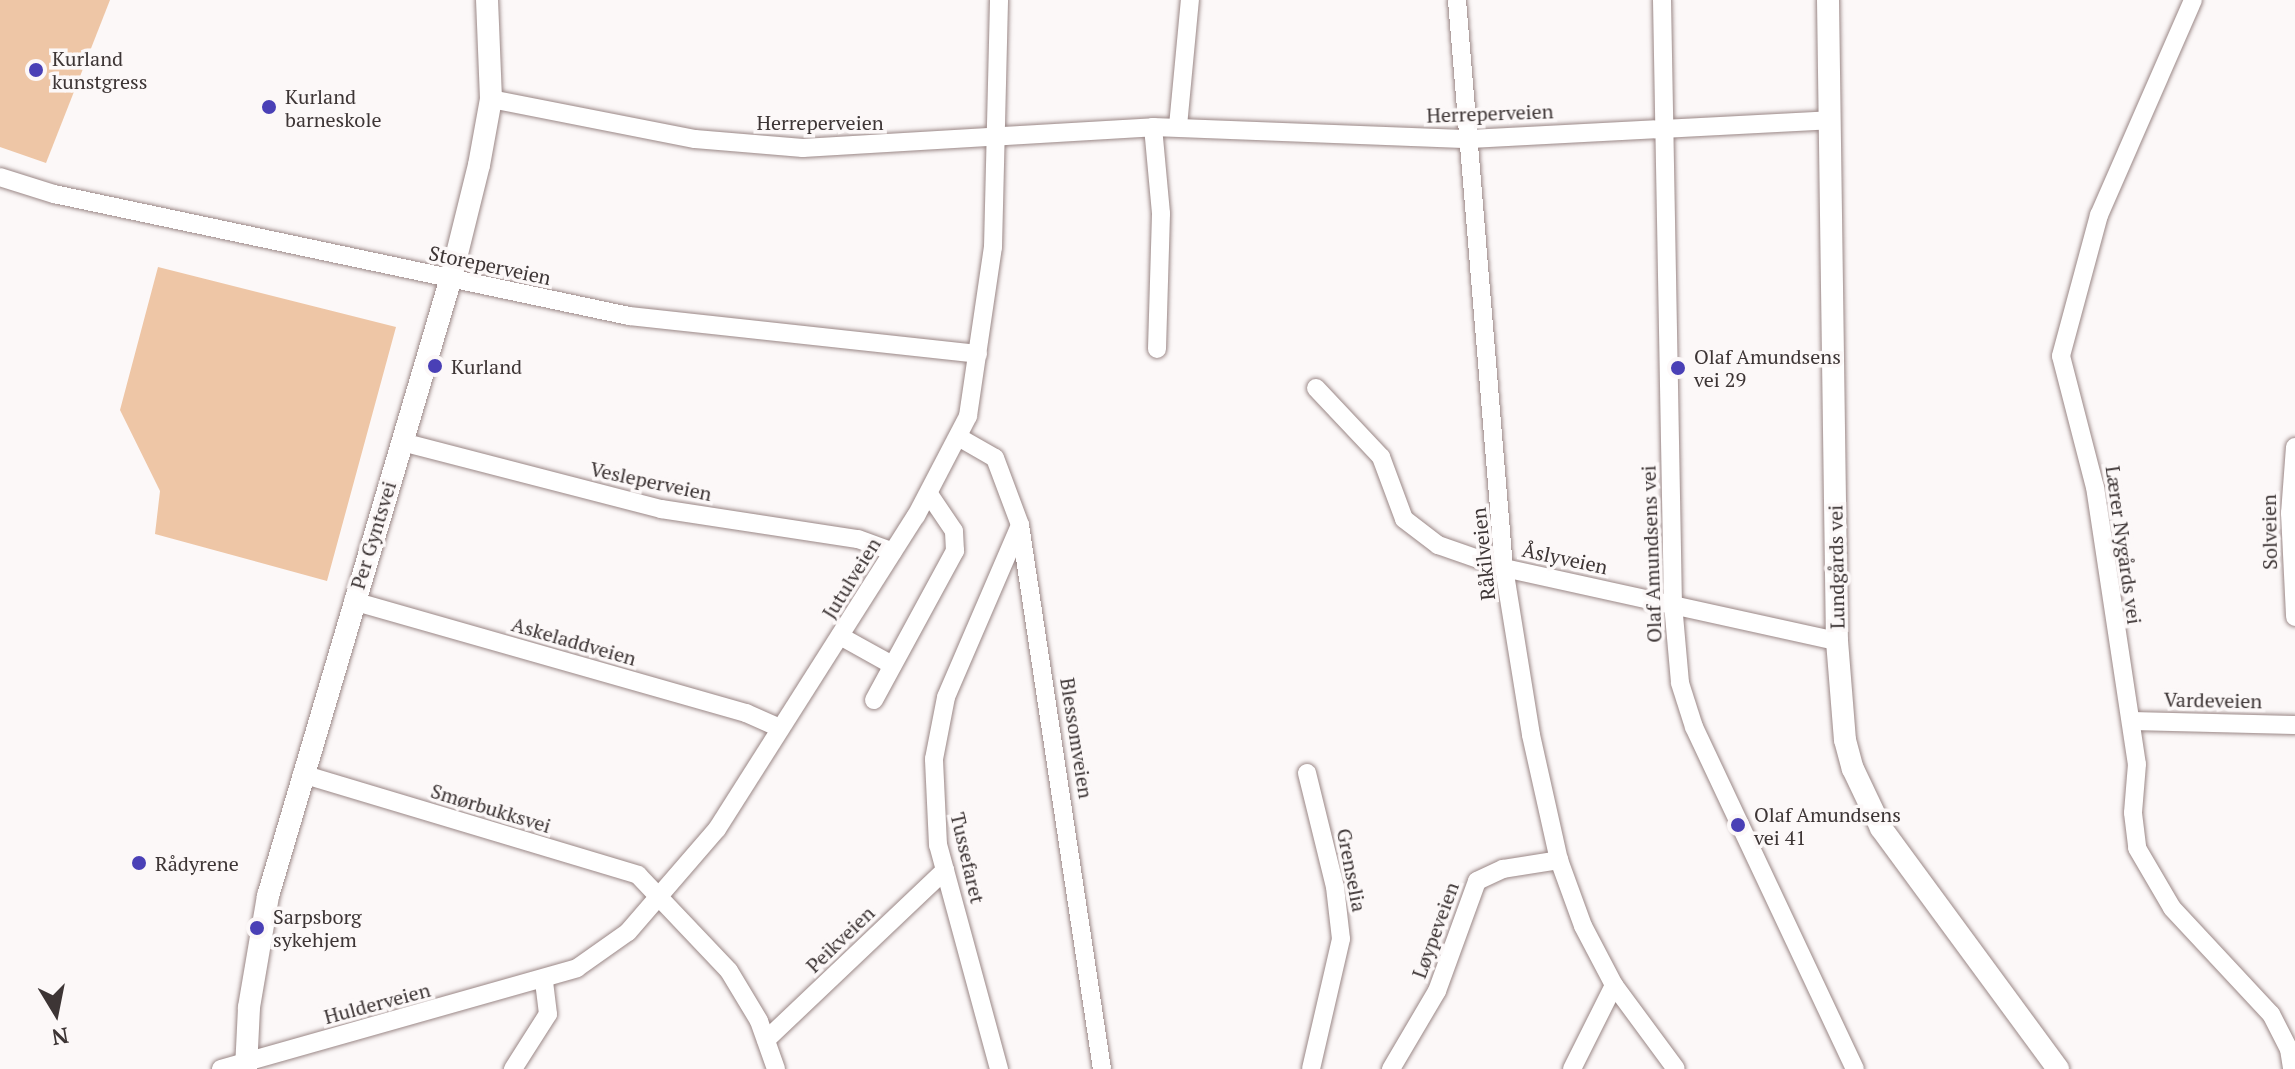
<!DOCTYPE html>
<html>
<head>
<meta charset="utf-8">
<style>
	body { margin:0 }
	#map { position:relative; width:2295px; height:1069px; overflow:hidden; background:#fcf8f8; font-family:"PT Serif",serif }
	div>[style] { position:absolute }
	.green>* { inset:0; background:#eec6a6 }
	.roads { filter:drop-shadow(0 0 2px #9a8786) drop-shadow(0 0 2px #9a8786) }
	.minor>* { height:18px; margin:-9px; padding:0 9px; transform-origin:9px; border-radius:9px; background:#fff }
	.tertiary>* { height:22px; margin:-11px; padding:0 11px; transform-origin:11px; border-radius:11px; background:#fff }
	.dots>* { width:22px; height:22px; translate:-50% -50%; box-sizing:border-box; border:4px solid #fcf8f8; border-radius:50% }
	span { translate:-50% -50%; white-space:nowrap; text-align:center; line-height:1.15; -webkit-text-stroke:7px #fcf8f8; paint-order:stroke }
	.poi-label { font-size:20px; color:#3d3535 }
	.left { translate:0 -50%; text-align:left }
	.street-label { font-size:20px; color:#3d3535 }
	.north { position:absolute; left:16px; top:973px; width:80px; height:80px; -webkit-text-stroke:6px #fcf8f8; paint-order:stroke; rotate:170deg; font-size:22px; font-weight:700; line-height:32px; text-align:center; color:#3d3535 }
	.north::after { content:''; display:block; margin:auto; width:28px; height:36px; background:#3d3535; clip-path:polygon(50% 0,100% 100%,50% 72%,0 100%) }
</style>
</head>
<body>
<div id="map">
	<div class="green">
		<div style="clip-path:polygon(0 0,110px 0,46px 163px,0 147px)"></div>
		<div style="clip-path:polygon(158px 267px,396px 327px,327px 581px,155px 534px,160px 491px,120px 410px)"></div>
	</div>
	<div class="roads">
		<div class="minor">
			<div style="left:1457px;top:0;width:570px;rotate:85.27deg"></div>
			<div style="left:1504px;top:568px;width:169px;rotate:80.8deg"></div>
			<div style="left:1531px;top:735px;width:128px;rotate:77.4deg"></div>
			<div style="left:1559px;top:860px;width:70px;rotate:70deg"></div>
			<div style="left:1583px;top:926px;width:67px;rotate:62.3deg"></div>
			<div style="left:1614px;top:985px;width:104px;rotate:53.6deg"></div>
			<div style="left:1662px;top:0;width:604px;rotate:88.96deg"></div>
			<div style="left:1673px;top:604px;width:79px;rotate:84.9deg"></div>
			<div style="left:1680px;top:683px;width:46px;rotate:72.3deg"></div>
			<div style="left:1694px;top:727px;width:378px;rotate:64.8deg"></div>
			<div style="left:2193px;top:0;width:235px;rotate:113.6deg"></div>
			<div style="left:2099px;top:215px;width:146px;rotate:105.1deg"></div>
			<div style="left:2061px;top:356px;width:135px;rotate:75.5deg"></div>
			<div style="left:2095px;top:487px;width:280px;rotate:81.4deg"></div>
			<div style="left:2137px;top:764px;width:49px;rotate:94.7deg"></div>
			<div style="left:2133px;top:813px;width:35px;rotate:83deg"></div>
			<div style="left:2137px;top:848px;width:69px;rotate:59.7deg"></div>
			<div style="left:2172px;top:908px;width:145px;rotate:47deg"></div>
			<div style="left:2271px;top:1014px;width:39px;rotate:63deg"></div>
			<div style="left:2289px;top:1049px;width:20px;rotate:81deg"></div>
			<div style="left:491px;top:99px;width:208px;rotate:11.1deg"></div>
			<div style="left:695px;top:139px;width:108px;rotate:4.8deg"></div>
			<div style="left:803px;top:148px;width:351px;rotate:-3.4deg"></div>
			<div style="left:1153px;top:127px;width:317px;rotate:2.2deg"></div>
			<div style="left:1470px;top:139px;width:360px;rotate:-3deg"></div>
			<div style="left:1178px;top:126px;width:127px;rotate:-84.6deg"></div>
			<div style="left:1153px;top:127px;width:87px;rotate:84.7deg"></div>
			<div style="left:1161px;top:214px;width:135px;rotate:91.7deg"></div>
			<div style="left:0;top:177px;width:57px;rotate:17.5deg"></div>
			<div style="left:54px;top:194px;width:588px;rotate:11.98deg"></div>
			<div style="left:629px;top:316px;width:351px;rotate:6.2deg"></div>
			<div style="left:1316px;top:388px;width:95px;rotate:46.7deg"></div>
			<div style="left:1381px;top:457px;width:66px;rotate:69.6deg"></div>
			<div style="left:1404px;top:519px;width:43px;rotate:37.4deg"></div>
			<div style="left:1438px;top:545px;width:70px;rotate:19.2deg"></div>
			<div style="left:1504px;top:568px;width:341px;rotate:12.4deg"></div>
			<div style="left:960px;top:438px;width:40px;rotate:29.7deg"></div>
			<div style="left:995px;top:458px;width:72px;rotate:69.5deg"></div>
			<div style="left:1020px;top:525px;width:550px;rotate:81.43deg"></div>
			<div style="left:402px;top:442px;width:268px;rotate:14.5deg"></div>
			<div style="left:661px;top:509px;width:199px;rotate:8.7deg"></div>
			<div style="left:858px;top:539px;width:37px;rotate:20deg"></div>
			<div style="left:2295px;top:447px;width:66px;rotate:94.3deg"></div>
			<div style="left:2290px;top:513px;width:104px;rotate:87.2deg"></div>
			<div style="left:353px;top:601px;width:409px;rotate:15.9deg"></div>
			<div style="left:746px;top:713px;width:37px;rotate:24deg"></div>
			<div style="left:840px;top:636px;width:60px;rotate:29.1deg"></div>
			<div style="left:874px;top:700px;width:170px;rotate:-61.5deg"></div>
			<div style="left:955px;top:551px;width:20px;rotate:-93deg"></div>
			<div style="left:954px;top:531px;width:45px;rotate:-124deg"></div>
			<div style="left:2131px;top:721px;width:164px;rotate:1.4deg"></div>
			<div style="left:1307px;top:773px;width:117px;rotate:76.2deg"></div>
			<div style="left:1335px;top:887px;width:52px;rotate:83.4deg"></div>
			<div style="left:1341px;top:939px;width:133px;rotate:103deg"></div>
			<div style="left:302px;top:774px;width:351px;rotate:16.7deg"></div>
			<div style="left:638px;top:875px;width:132px;rotate:46.5deg"></div>
			<div style="left:729px;top:971px;width:58px;rotate:59deg"></div>
			<div style="left:759px;top:1021px;width:51px;rotate:70.5deg"></div>
			<div style="left:766px;top:1040px;width:247px;rotate:-43.5deg"></div>
			<div style="left:221px;top:1069px;width:370px;rotate:-15.8deg"></div>
			<div style="left:577px;top:968px;width:62px;rotate:-35.2deg"></div>
			<div style="left:628px;top:932px;width:136px;rotate:-49.2deg"></div>
			<div style="left:717px;top:829px;width:371px;rotate:-57.6deg"></div>
			<div style="left:916px;top:516px;width:113px;rotate:-62.5deg"></div>
			<div style="left:968px;top:416px;width:171px;rotate:-81.6deg"></div>
			<div style="left:993px;top:247px;width:247px;rotate:-88.6deg"></div>
			<div style="left:513px;top:1069px;width:65px;rotate:-57.5deg"></div>
			<div style="left:548px;top:1014px;width:33px;rotate:-97deg"></div>
			<div style="left:999px;top:1069px;width:232px;rotate:-105.2deg"></div>
			<div style="left:938px;top:845px;width:86px;rotate:-92.7deg"></div>
			<div style="left:934px;top:759px;width:63px;rotate:-79deg"></div>
			<div style="left:946px;top:697px;width:187px;rotate:-66.7deg"></div>
			<div style="left:1391px;top:1069px;width:91px;rotate:-59.5deg"></div>
			<div style="left:1437px;top:991px;width:117px;rotate:-70deg"></div>
			<div style="left:1477px;top:881px;width:29px;rotate:-25deg"></div>
			<div style="left:1503px;top:869px;width:57px;rotate:-9.1deg"></div>
			<div style="left:1572px;top:1069px;width:94px;rotate:-63.4deg"></div>
		</div>
		<div class="tertiary">
			<div style="left:1828px;top:0;width:641px;rotate:89.2deg"></div>
			<div style="left:1837px;top:641px;width:99px;rotate:85.4deg"></div>
			<div style="left:1845px;top:740px;width:30px;rotate:75deg"></div>
			<div style="left:1853px;top:769px;width:65px;rotate:64.6deg"></div>
			<div style="left:1881px;top:828px;width:299px;rotate:53.7deg"></div>
			<div style="left:246px;top:1069px;width:62px;rotate:-87.2deg"></div>
			<div style="left:249px;top:1007px;width:113px;rotate:-80.3deg"></div>
			<div style="left:268px;top:896px;width:645px;rotate:-73.51deg"></div>
			<div style="left:451px;top:278px;width:116px;rotate:-76.1deg"></div>
			<div style="left:479px;top:165px;width:67px;rotate:-79.7deg"></div>
			<div style="left:491px;top:99px;width:99px;rotate:-92.3deg"></div>
		</div>
	</div>
	<div class="dots">
		<div style="left:36px;top:70px;background:#4a40b6"></div>
		<div style="left:269px;top:107px;background:#4a40b6"></div>
		<div style="left:435px;top:366px;background:#4a40b6"></div>
		<div style="left:1678px;top:368px;background:#4a40b6"></div>
		<div style="left:1738px;top:825px;background:#4a40b6"></div>
		<div style="left:139px;top:863px;background:#4a40b6"></div>
		<div style="left:257px;top:928px;background:#4a40b6"></div>
	</div>
	<div class="poi-label">
		<span class="left" style="left:52px;top:70px">Kurland<br>kunstgress</span>
		<span class="left" style="left:285px;top:108px">Kurland<br>barneskole</span>
		<span class="left" style="left:1694px;top:368px">Olaf Amundsens<br>vei 29</span>
		<span class="left" style="left:451px;top:366px">Kurland</span>
		<span class="left" style="left:1754px;top:826px">Olaf Amundsens<br>vei 41</span>
		<span class="left" style="left:155px;top:863px">Rådyrene</span>
		<span class="left" style="left:273px;top:928px">Sarpsborg<br>sykehjem</span>
	</div>
	<div class="street-label">
		<span style="left:1490px;top:113px;rotate:-2deg">Herreperveien</span>
		<span style="left:820px;top:122px">Herreperveien</span>
		<span style="left:490px;top:265px;rotate:12deg">Storeperveien</span>
		<span style="left:651px;top:481px;rotate:12deg">Vesleperveien</span>
		<span style="left:2269px;top:532px;rotate:-91deg">Solveien</span>
		<span style="left:373px;top:535px;rotate:-73deg">Per Gyntsvei</span>
		<span style="left:2124px;top:545px;rotate:82deg">Lærer Nygårds vei</span>
		<span style="left:1483px;top:554px;rotate:-96deg">Råkilveien</span>
		<span style="left:1651px;top:554px;rotate:-92deg">Olaf Amundsens vei</span>
		<span style="left:1565px;top:558px;rotate:12deg">Åslyveien</span>
		<span style="left:1836px;top:567px;rotate:-91deg">Lundgårds vei</span>
		<span style="left:851px;top:578px;rotate:-58deg">Jutulveien</span>
		<span style="left:574px;top:641px;rotate:16deg">Askeladdveien</span>
		<span style="left:2213px;top:700px;rotate:1deg">Vardeveien</span>
		<span style="left:1077px;top:738px;rotate:81deg">Blessomveien</span>
		<span style="left:491px;top:808px;rotate:17deg">Smørbukksvei</span>
		<span style="left:968px;top:858px;rotate:77deg">Tussefaret</span>
		<span style="left:1352px;top:870px;rotate:79deg">Grenselia</span>
		<span style="left:1435px;top:930px;rotate:-70deg">Løypeveien</span>
		<span style="left:840px;top:939px;rotate:-44deg">Peikveien</span>
		<span style="left:377px;top:1003px;rotate:-15deg">Hulderveien</span>
	</div>
	<div class="north">N</div>
</div>
</body>
</html>
